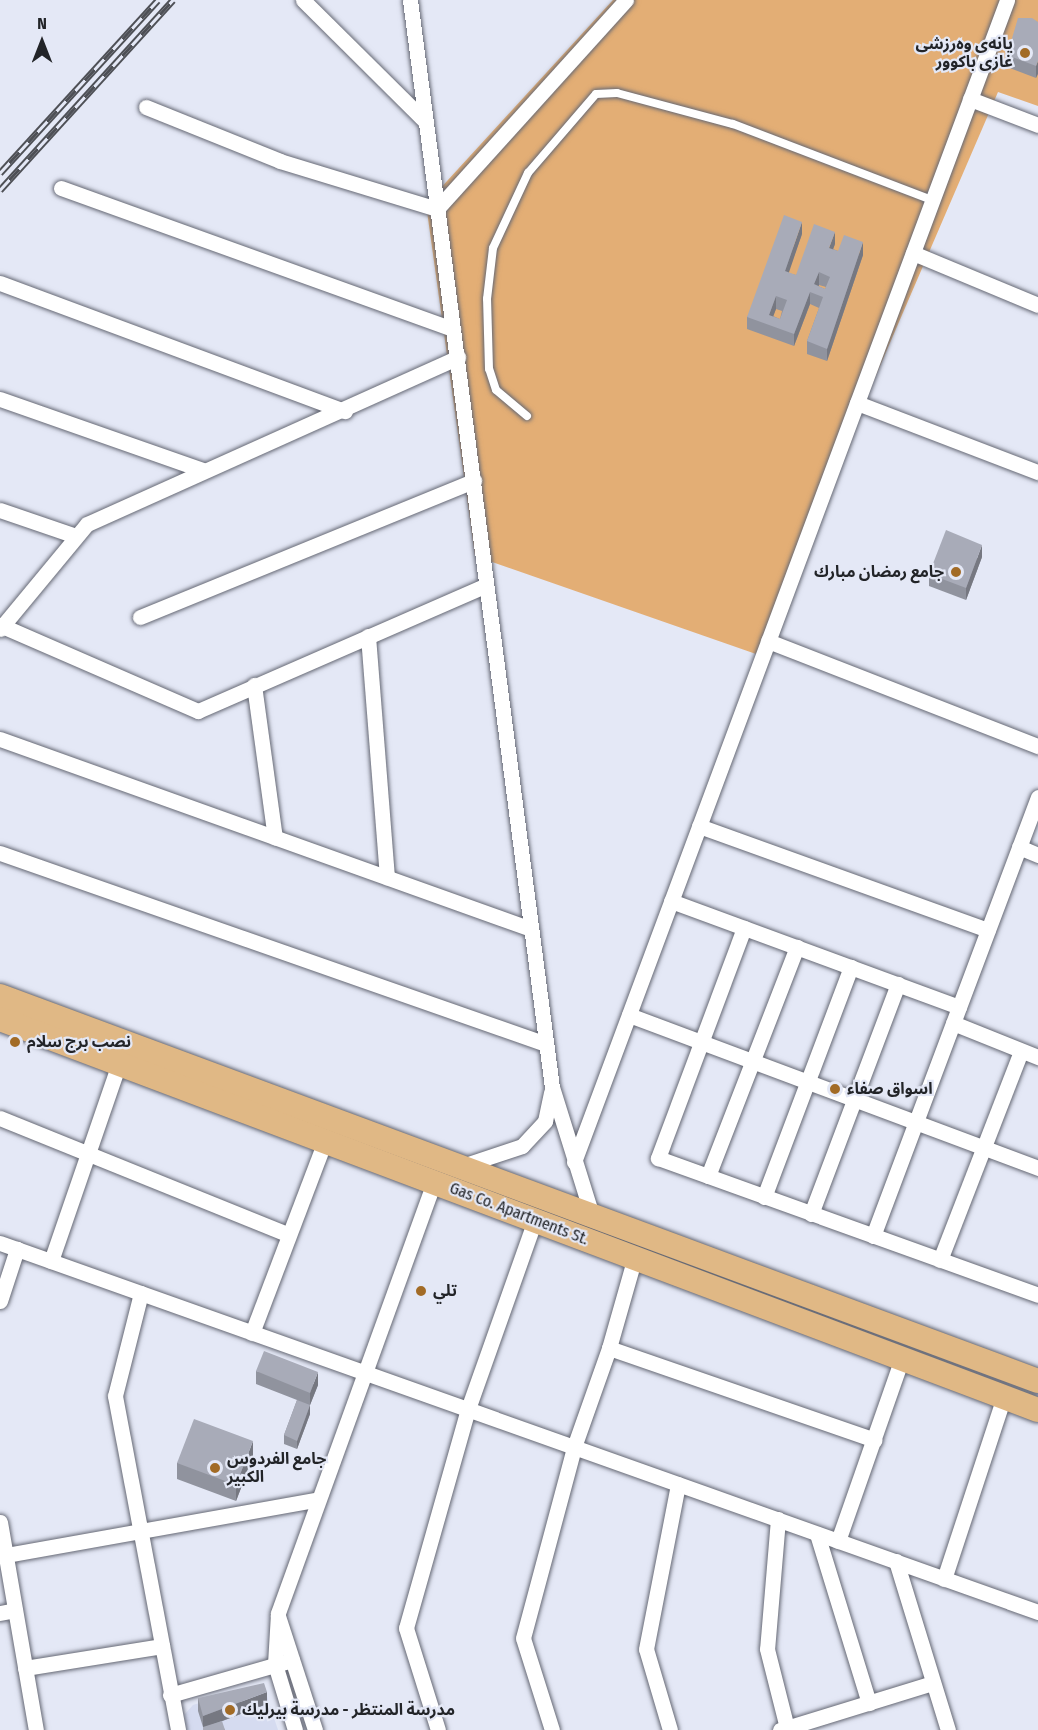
<!DOCTYPE html>
<html>
<head>
<meta charset="utf-8">
<style>
	body { margin:0 }
	#map { position:relative; width:1038px; height:1730px; overflow:hidden; background:#e4e8f6; font-family:"Fira Sans Condensed","Noto Sans Arabic",sans-serif }
	div>[style] { position:absolute }
	.built>* { inset:0; background:#d5dbf0 }
	.green>* { inset:0; background:#e3ae75 }
	.roads { filter:drop-shadow(0 0 2px #656874) drop-shadow(0 0 2px #656874) }
	.lane>* { height:8px; margin:-4px; padding:0 4px; transform-origin:4px; border-radius:4px; background:#fff }
	.street>* { height:15px; margin:-7.5px; padding:0 7.5px; transform-origin:7.5px; border-radius:7.5px; background:#fff }
	.primary>* { height:24px; margin:-12px; padding:0 12px; transform-origin:12px; border-radius:12px; background:#e0b885 }
	.rail>* { height:7px; margin-top:-3.5px; transform-origin:0; background:repeating-linear-gradient(90deg,#e4e8f6 0 14px,#4e5056 0 28px); box-sizing:border-box; border-block:2px solid #4e5056 }
	.wall>* { inset:0; background:#90939e }
	.shaded-wall>* { inset:0; background:#767881 }
	.building>* { inset:0; background:#a8abb8 }
	.dots>* { width:16px; height:16px; translate:-50% -50%; box-sizing:border-box; border:3px solid #e4e8f6; border-radius:50% }
	span { translate:-50% -50%; white-space:nowrap; text-align:center; line-height:1.15; -webkit-text-stroke:4.5px #e4e8f6; paint-order:stroke }
	.poi-label { font-size:16px; color:#222428; font-weight:700 }
	.right { translate:-100% -50%; text-align:right }
	.left { translate:0 -50%; text-align:left }
	.street-label { font-size:16px; color:#222428 }
	.north { position:absolute; left:12px; top:12px; width:60px; height:60px; -webkit-text-stroke:4px #e4e8f6; paint-order:stroke; rotate:0deg; font-size:16px; font-weight:700; line-height:24px; text-align:center; color:#222428 }
	.north::after { content:''; display:block; margin:auto; width:21px; height:27px; background:#222428; clip-path:polygon(50% 0,100% 100%,50% 72%,0 100%) }
</style>
</head>
<body>
<div id="map">
	<div class="built">
		<div style="clip-path:polygon(263px 1684px,278px 1730px,187px 1730px,184px 1715px,193px 1705px)"></div>
	</div>
	<div class="green">
		<div style="clip-path:polygon(613px 0,1038px 0,1038px 106px,998px 92px,756px 654px,475px 556px,426px 204px)"></div>
	</div>
	<div class="roads">
		<div class="lane">
			<div style="left:527px;top:416px;width:40px;rotate:-140deg"></div>
			<div style="left:496px;top:390px;width:22px;rotate:-108deg"></div>
			<div style="left:489px;top:369px;width:70px;rotate:-91.6deg"></div>
			<div style="left:487px;top:299px;width:51px;rotate:-83.3deg"></div>
			<div style="left:493px;top:248px;width:83px;rotate:-65deg"></div>
			<div style="left:528px;top:173px;width:104px;rotate:-49.3deg"></div>
			<div style="left:596px;top:94px;width:21px;rotate:-3deg"></div>
			<div style="left:617px;top:93px;width:120px;rotate:15deg"></div>
			<div style="left:733px;top:124px;width:213px;rotate:20.9deg"></div>
		</div>
		<div class="street">
			<div style="left:303px;top:0;width:173px;rotate:44.8deg"></div>
			<div style="left:410px;top:0;width:1096px;rotate:82.56deg"></div>
			<div style="left:552px;top:1087px;width:131px;rotate:72.7deg"></div>
			<div style="left:970px;top:99px;width:73px;rotate:20.9deg"></div>
			<div style="left:146px;top:107px;width:144px;rotate:21.9deg"></div>
			<div style="left:280px;top:161px;width:164px;rotate:17deg"></div>
			<div style="left:437px;top:209px;width:282px;rotate:-47.9deg"></div>
			<div style="left:61px;top:188px;width:417px;rotate:19.8deg"></div>
			<div style="left:913px;top:253px;width:135px;rotate:22.6deg"></div>
			<div style="left:0;top:283px;width:368px;rotate:20.4deg"></div>
			<div style="left:0;top:399px;width:215px;rotate:19.3deg"></div>
			<div style="left:857px;top:403px;width:194px;rotate:20.9deg"></div>
			<div style="left:0;top:510px;width:80px;rotate:18.9deg"></div>
			<div style="left:140px;top:617px;width:361px;rotate:-22.2deg"></div>
			<div style="left:0;top:625px;width:216px;rotate:23.5deg"></div>
			<div style="left:198px;top:711px;width:314px;rotate:-23.6deg"></div>
			<div style="left:0;top:629px;width:136px;rotate:-50.4deg"></div>
			<div style="left:87px;top:524px;width:407px;rotate:-24.2deg"></div>
			<div style="left:368px;top:636px;width:242px;rotate:85.5deg"></div>
			<div style="left:768px;top:641px;width:290px;rotate:21.3deg"></div>
			<div style="left:254px;top:685px;width:154px;rotate:82.2deg"></div>
			<div style="left:0;top:739px;width:564px;rotate:19.69deg"></div>
			<div style="left:699px;top:826px;width:307px;rotate:19.8deg"></div>
			<div style="left:1019px;top:847px;width:21px;rotate:23deg"></div>
			<div style="left:0;top:853px;width:578px;rotate:19.28deg"></div>
			<div style="left:671px;top:901px;width:307px;rotate:20.2deg"></div>
			<div style="left:744px;top:928px;width:246px;rotate:110.5deg"></div>
			<div style="left:658px;top:1158px;width:404px;rotate:19.8deg"></div>
			<div style="left:629px;top:1015px;width:437px;rotate:20.5deg"></div>
			<div style="left:953px;top:1023px;width:92px;rotate:21.8deg"></div>
			<div style="left:0;top:1118px;width:310px;rotate:22deg"></div>
			<div style="left:574px;top:1162px;width:1240px;rotate:-69.56deg"></div>
			<div style="left:465px;top:1165px;width:60px;rotate:-18.4deg"></div>
			<div style="left:522px;top:1146px;width:34px;rotate:-47deg"></div>
			<div style="left:545px;top:1121px;width:29px;rotate:-78deg"></div>
			<div style="left:708px;top:1176px;width:246px;rotate:-68.8deg"></div>
			<div style="left:764px;top:1197px;width:246px;rotate:-69.3deg"></div>
			<div style="left:811px;top:1214px;width:246px;rotate:-69.3deg"></div>
			<div style="left:873px;top:1236px;width:469px;rotate:-69.4deg"></div>
			<div style="left:0;top:1243px;width:1102px;rotate:19.57deg"></div>
			<div style="left:940px;top:1260px;width:224px;rotate:-68.8deg"></div>
			<div style="left:51px;top:1261px;width:209px;rotate:-71deg"></div>
			<div style="left:141px;top:1293px;width:106px;rotate:104.2deg"></div>
			<div style="left:115px;top:1396px;width:340px;rotate:79.3deg"></div>
			<div style="left:0;top:1301px;width:55px;rotate:-71.9deg"></div>
			<div style="left:252px;top:1333px;width:205px;rotate:-69.2deg"></div>
			<div style="left:609px;top:1348px;width:95px;rotate:-74.1deg"></div>
			<div style="left:778px;top:1519px;width:130px;rotate:94.8deg"></div>
			<div style="left:767px;top:1649px;width:81px;rotate:75.8deg"></div>
			<div style="left:0;top:1522px;width:211px;rotate:80.2deg"></div>
			<div style="left:817px;top:1534px;width:177px;rotate:72.9deg"></div>
			<div style="left:838px;top:1541px;width:194px;rotate:-70.7deg"></div>
			<div style="left:6px;top:1555px;width:315px;rotate:-10.1deg"></div>
			<div style="left:896px;top:1561px;width:177px;rotate:72.9deg"></div>
			<div style="left:944px;top:1579px;width:192px;rotate:-71.8deg"></div>
			<div style="left:0;top:1613px;width:15px;rotate:-11deg"></div>
			<div style="left:278px;top:1616px;width:120px;rotate:72deg"></div>
			<div style="left:25px;top:1668px;width:139px;rotate:-9.1deg"></div>
			<div style="left:170px;top:1695px;width:127px;rotate:-16deg"></div>
			<div style="left:295px;top:1730px;width:69px;rotate:-106.9deg"></div>
			<div style="left:275px;top:1664px;width:51px;rotate:-86.6deg"></div>
			<div style="left:278px;top:1613px;width:458px;rotate:-70.1deg"></div>
			<div style="left:438px;top:1730px;width:107px;rotate:-107.4deg"></div>
			<div style="left:406px;top:1628px;width:228px;rotate:-74.2deg"></div>
			<div style="left:468px;top:1409px;width:201px;rotate:-70.5deg"></div>
			<div style="left:552px;top:1730px;width:96px;rotate:-107.5deg"></div>
			<div style="left:523px;top:1638px;width:198px;rotate:-75deg"></div>
			<div style="left:574px;top:1447px;width:105px;rotate:-70.5deg"></div>
			<div style="left:609px;top:1348px;width:281px;rotate:19.1deg"></div>
			<div style="left:670px;top:1730px;width:84px;rotate:-106.5deg"></div>
			<div style="left:646px;top:1649px;width:168px;rotate:-79deg"></div>
			<div style="left:780px;top:1730px;width:160px;rotate:-17.1deg"></div>
		</div>
		<div class="primary">
			<div style="left:0;top:996px;width:1107px;rotate:20.35deg"></div>
			<div style="left:0;top:1019px;width:1109px;rotate:20.64deg"></div>
		</div>
	</div>
	<div class="rail">
		<div style="left:0;top:173px;width:234px;rotate:-47.6deg"></div>
		<div style="left:0;top:190px;width:257px;rotate:-47.7deg"></div>
	</div>
	<div class="wall">
		<div style="clip-path:polygon(1038px 22px,1036px 78px,1007px 67px,1007px 55px)"></div>
		<div style="clip-path:polygon(evenodd,802px 234px,788px 273px,796px 275px,835px 244px,833px 249px,838px 251px,863px 255px,827px 361px,807px 354px,807px 341px,819px 308px,810px 304px,794px 346px,747px 329px,747px 317px,802px 234px,819px 285px,826px 287px,825px 289px,818px 286px,819px 285px,802px 234px,776px 309px,782px 311px,780px 319px,773px 316px,776px 309px)"></div>
		<div style="clip-path:polygon(982px 557px,966px 600px,929px 586px,929px 574px)"></div>
		<div style="clip-path:polygon(256px 1371px,318px 1385px,310px 1405px,310px 1414px,297px 1449px,284px 1444px,284px 1435px,297px 1400px,256px 1384px)"></div>
		<div style="clip-path:polygon(253px 1457px,236px 1501px,177px 1479px,177px 1463px)"></div>
		<div style="clip-path:polygon(198px 1698px,267px 1704px,220px 1722px,225px 1730px,203px 1730px,203px 1727px,198px 1711px)"></div>
	</div>
	<div class="shaded-wall">
		<div style="clip-path:polygon(1038px 61px,1038px 74px,1036px 78px,1036px 66px)"></div>
		<div style="clip-path:polygon(802px 222px,802px 234px,785px 284px,785px 271px)"></div>
		<div style="clip-path:polygon(835px 232px,835px 244px,829px 260px,829px 248px)"></div>
		<div style="clip-path:polygon(863px 242px,863px 255px,827px 361px,827px 349px)"></div>
		<div style="clip-path:polygon(819px 272px,819px 285px,815px 294px,814px 284px)"></div>
		<div style="clip-path:polygon(810px 292px,810px 304px,794px 346px,794px 334px)"></div>
		<div style="clip-path:polygon(776px 296px,776px 309px,770px 325px,769px 315px)"></div>
		<div style="clip-path:polygon(982px 545px,982px 557px,966px 600px,966px 588px)"></div>
		<div style="clip-path:polygon(318px 1372px,318px 1385px,310px 1405px,310px 1393px)"></div>
		<div style="clip-path:polygon(310px 1405px,310px 1414px,297px 1449px,297px 1441px)"></div>
		<div style="clip-path:polygon(253px 1441px,253px 1457px,236px 1501px,236px 1485px)"></div>
		<div style="clip-path:polygon(267px 1692px,267px 1704px,203px 1728px,203px 1716px)"></div>
	</div>
	<div class="building">
		<div style="clip-path:polygon(1018px 18px,1032px 18px,1038px 22px,1038px 61px,1036px 66px,1007px 55px)"></div>
		<div style="clip-path:polygon(evenodd,784px 215px,802px 222px,785px 271px,796px 275px,814px 224px,835px 232px,829px 248px,838px 251px,844px 235px,863px 242px,827px 349px,807px 341px,823px 297px,810px 292px,794px 334px,747px 317px,784px 215px,819px 272px,830px 277px,825px 289px,814px 284px,819px 272px,784px 215px,776px 296px,787px 300px,780px 319px,769px 315px,776px 296px)"></div>
		<div style="clip-path:polygon(946px 530px,982px 545px,966px 588px,929px 574px)"></div>
		<div style="clip-path:polygon(264px 1351px,318px 1372px,310px 1393px,256px 1371px)"></div>
		<div style="clip-path:polygon(297px 1400px,310px 1405px,297px 1441px,284px 1435px)"></div>
		<div style="clip-path:polygon(194px 1419px,253px 1441px,236px 1485px,177px 1463px)"></div>
		<div style="clip-path:polygon(264px 1683px,267px 1692px,203px 1716px,198px 1698px)"></div>
		<div style="clip-path:polygon(222px 1721px,225px 1730px,203px 1730px,203px 1727px)"></div>
	</div>
	<div class="dots">
		<div style="left:1025px;top:53px;background:#a26b26"></div>
		<div style="left:956px;top:572px;background:#a26b26"></div>
		<div style="left:15px;top:1042px;background:#a26b26"></div>
		<div style="left:835px;top:1089px;background:#a26b26"></div>
		<div style="left:421px;top:1291px;background:#a26b26"></div>
		<div style="left:215px;top:1468px;background:#a26b26"></div>
		<div style="left:230px;top:1710px;background:#a26b26"></div>
	</div>
	<div class="poi-label">
		<span class="right" style="left:1013px;top:53px">یانەی وەرزشی<br>غازی باکوور</span>
		<span class="right" style="left:944px;top:572px">جامع رمضان مبارك</span>
		<span class="left" style="left:27px;top:1042px">نصب برج سلام</span>
		<span class="left" style="left:847px;top:1089px">اسواق صفاء</span>
		<span class="left" style="left:433px;top:1291px">تلي</span>
		<span class="left" style="left:227px;top:1468px">جامع الفردوس<br>الكبير</span>
		<span class="left" style="left:242px;top:1710px">مدرسة المنتظر - مدرسة بيرليك</span>
	</div>
	<div class="street-label">
		<span style="left:519px;top:1214px;rotate:21deg">Gas Co. Apartments St.</span>
	</div>
	<div class="north">N</div>
</div>
</body>
</html>
